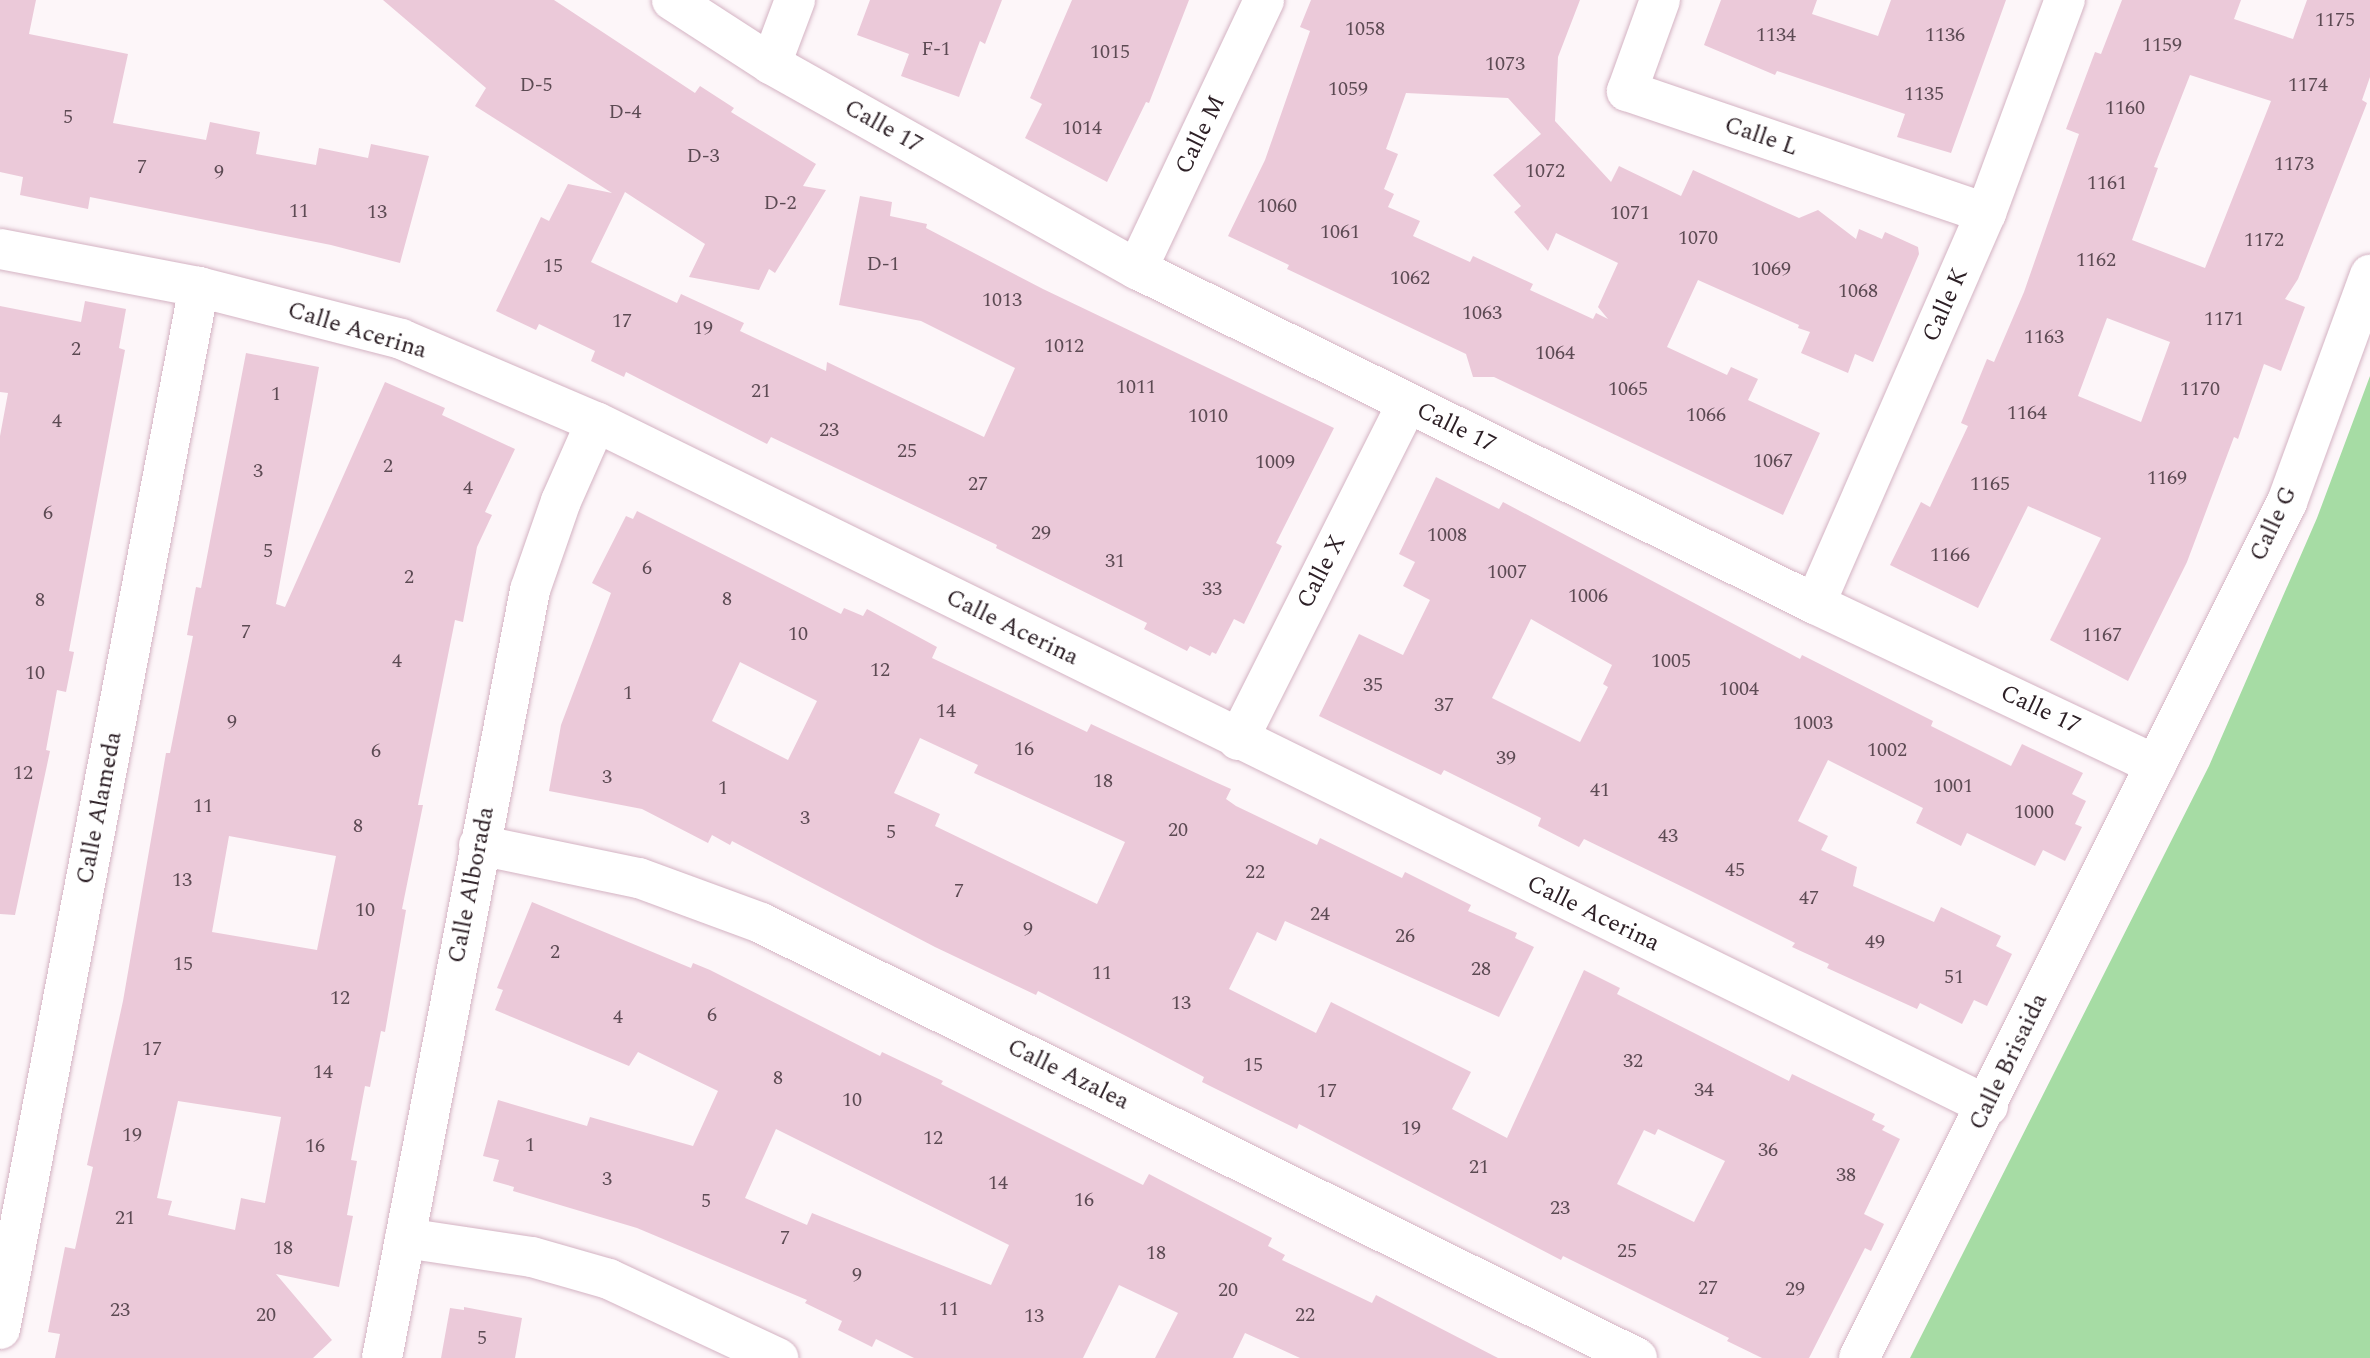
<!DOCTYPE html>
<html>
<head>
<meta charset="utf-8">
<style>
	body { margin:0 }
	#map { position:relative; width:2370px; height:1358px; overflow:hidden; background:#fdf6f9; font-family:Spectral,serif }
	div>[style] { position:absolute }
	.green>* { inset:0; background:#a6dca4 }
	.building>* { inset:0; background:#ebc9d9 }
	.roads { filter:drop-shadow(0 0 2px #d4b3c3) drop-shadow(0 0 2px #d4b3c3) }
	.minor>* { height:40px; margin:-20px; padding:0 20px; transform-origin:20px; border-radius:20px; background:#fff }
	span { translate:-50% -50%; white-space:nowrap; text-align:center; line-height:1.15; -webkit-text-stroke:6px #fff; paint-order:stroke }
	.number-label { font-size:20px; color:#5c4a53 }
	.number-label span { -webkit-text-stroke-width:0 }
	.street-label { font-size:24px; color:#2d2026 }
</style>
</head>
<body>
<div id="map">
	<div class="green">
		<div style="clip-path:polygon(2370px 376px,2370px 1358px,1910px 1358px,2209px 766px,2317px 518px)"></div>
	</div>
	<div class="building">
		<div style="clip-path:polygon(0 0,36px 0,29px 34px,128px 54px,113px 123px,206px 140px,210px 122px,260px 132px,256px 154px,316px 165px,319px 148px,368px 158px,371px 144px,429px 156px,400px 263px,331px 245px,90px 197px,88px 209px,20px 195px,23px 177px,0 172px)"></div>
		<div style="clip-path:polygon(383px 0,554px 0,695px 93px,700px 86px,734px 108px,731px 112px,816px 164px,803px 186px,826px 190px,775px 273px,769px 269px,759px 290px,689px 277px,705px 244px,625px 192px,591px 262px,677px 303px,681px 294px,744px 323px,740px 331px,826px 371px,827px 362px,984px 437px,1015px 368px,921px 321px,839px 305px,860px 196px,892px 202px,890px 216px,927px 224px,926px 228px,1043px 289px,1334px 428px,1276px 543px,1282px 546px,1244px 624px,1234px 619px,1216px 654px,1212px 652px,1210px 656px,1190px 646px,1187px 651px,1144px 629px,1147px 623px,996px 548px,997px 545px,771px 437px,767px 444px,626px 372px,624px 377px,591px 361px,595px 351px,539px 324px,536px 330px,496px 311px,541px 217px,549px 221px,568px 184px,612px 193px,475px 106px,486px 88px)"></div>
		<div style="clip-path:polygon(870px 0,1002px 0,985px 44px,980px 41px,959px 97px,901px 76px,909px 54px,857px 35px)"></div>
		<div style="clip-path:polygon(1072px 0,1189px 0,1149px 103px,1146px 102px,1107px 182px,1025px 138px,1042px 104px,1030px 98px)"></div>
		<div style="clip-path:polygon(evenodd,1311px 0,1580px 0,1558px 57px,1555px 121px,1611px 182px,1619px 166px,1681px 196px,1693px 170px,1799px 218px,1818px 210px,1856px 239px,1859px 229px,1882px 239px,1885px 232px,1918px 247px,1919px 254px,1873px 362px,1855px 354px,1848px 373px,1801px 353px,1810px 332px,1798px 328px,1799px 325px,1698px 280px,1667px 347px,1727px 375px,1731px 367px,1758px 379px,1748px 400px,1820px 433px,1783px 515px,1494px 377px,1473px 377px,1466px 354px,1287px 269px,1289px 265px,1228px 236px,1265px 160px,1310px 31px,1300px 27px,1311px 0,1406px 93px,1508px 98px,1541px 134px,1493px 175px,1521px 206px,1514px 212px,1548px 251px,1556px 233px,1618px 263px,1598px 307px,1608px 319px,1596px 313px,1593px 319px,1530px 290px,1533px 284px,1473px 256px,1470px 262px,1413px 236px,1420px 221px,1388px 207px,1394px 194px,1384px 189px,1398px 154px,1386px 149px,1406px 93px)"></div>
		<div style="clip-path:polygon(1721px 0,1817px 0,1812px 14px,1878px 36px,1891px 0,2006px 0,1951px 153px,1897px 137px,1905px 114px,1777px 71px,1775px 75px,1704px 45px)"></div>
		<div style="clip-path:polygon(evenodd,2122px 0,2241px 0,2234px 19px,2293px 39px,2307px 0,2370px 0,2370px 77px,2362px 100px,2367px 103px,2298px 279px,2285px 299px,2305px 307px,2281px 371px,2264px 364px,2238px 439px,2234px 437px,2187px 562px,2128px 681px,2050px 640px,2101px 538px,2028px 506px,1978px 608px,1890px 565px,1921px 502px,1930px 507px,1968px 426px,1961px 423px,1987px 359px,1994px 362px,2024px 292px,2079px 134px,2066px 129px,2095px 52px,2101px 54px,2122px 0,2190px 75px,2271px 101px,2205px 268px,2132px 240px,2158px 168px,2154px 167px,2190px 75px,2122px 0,2107px 318px,2170px 342px,2141px 422px,2078px 396px,2107px 318px)"></div>
		<div style="clip-path:polygon(85px 301px,126px 309px,119px 348px,125px 350px,69px 651px,74px 652px,66px 692px,57px 690px,46px 750px,50px 751px,15px 915px,0 914px,0 436px,8px 393px,0 392px,0 306px,81px 322px)"></div>
		<div style="clip-path:polygon(evenodd,246px 353px,319px 367px,276px 604px,285px 607px,385px 382px,445px 408px,442px 415px,515px 449px,485px 512px,492px 515px,477px 547px,463px 622px,455px 620px,418px 805px,423px 805px,402px 909px,406px 910px,385px 1032px,381px 1031px,370px 1087px,365px 1086px,351px 1160px,357px 1161px,347px 1215px,353px 1216px,339px 1287px,276px 1274px,332px 1340px,313px 1358px,55px 1358px,60px 1334px,48px 1332px,65px 1247px,75px 1249px,93px 1167px,87px 1165px,123px 1001px,166px 753px,170px 753px,193px 636px,187px 635px,196px 587px,201px 588px,246px 353px,229px 836px,336px 856px,317px 950px,212px 932px,229px 836px,246px 353px,178px 1101px,281px 1117px,265px 1203px,241px 1198px,235px 1230px,168px 1215px,172px 1201px,157px 1198px,178px 1101px)"></div>
		<div style="clip-path:polygon(evenodd,1436px 477px,1499px 509px,1503px 502px,1800px 659px,1802px 655px,1913px 711px,1933px 721px,1931px 726px,2011px 766px,2022px 744px,2083px 773px,2072px 794px,2086px 801px,2075px 824px,2082px 827px,2065px 861px,2043px 850px,2035px 866px,1967px 833px,1961px 846px,1916px 823px,1923px 808px,1828px 760px,1798px 821px,1828px 836px,1821px 850px,1857px 867px,1853px 886px,1934px 922px,1941px 907px,2001px 936px,1996px 946px,2012px 954px,1987px 1006px,1974px 1000px,1962px 1024px,1920px 1003px,1917px 1009px,1827px 968px,1829px 964px,1792px 947px,1795px 943px,1689px 890px,1584px 839px,1579px 847px,1538px 826px,1541px 818px,1444px 770px,1441px 775px,1319px 716px,1359px 634px,1403px 655px,1430px 600px,1403px 586px,1415px 562px,1399px 554px,1436px 477px,1531px 619px,1612px 665px,1603px 684px,1608px 687px,1580px 742px,1492px 698px,1531px 619px)"></div>
		<div style="clip-path:polygon(evenodd,637px 511px,841px 614px,844px 608px,863px 616px,867px 609px,937px 647px,932px 658px,1087px 732px,1091px 724px,1213px 781px,1231px 789px,1226px 799px,1236px 806px,1317px 845px,1320px 838px,1402px 878px,1405px 872px,1471px 905px,1468px 911px,1517px 933px,1515px 938px,1534px 947px,1499px 1017px,1285px 921px,1276px 941px,1257px 932px,1229px 989px,1316px 1033px,1331px 1002px,1471px 1072px,1452px 1109px,1507px 1138px,1584px 970px,1620px 988px,1617px 994px,1789px 1081px,1792px 1074px,1875px 1114px,1872px 1120px,1885px 1126px,1882px 1130px,1900px 1139px,1864px 1214px,1884px 1224px,1871px 1251px,1865px 1248px,1809px 1358px,1762px 1358px,1727px 1341px,1729px 1338px,1563px 1256px,1561px 1260px,1299px 1124px,1297px 1129px,1202px 1082px,1204px 1077px,1126px 1036px,1038px 991px,1036px 995px,935px 947px,732px 841px,730px 845px,712px 835px,708px 843px,642px 809px,549px 791px,561px 725px,611px 593px,592px 583px,626px 516px,633px 519px,637px 511px,740px 662px,817px 701px,788px 760px,712px 721px,740px 662px,637px 511px,920px 738px,978px 765px,974px 773px,1125px 842px,1097px 904px,935px 826px,940px 814px,894px 793px,920px 738px,637px 511px,1658px 1129px,1725px 1161px,1694px 1222px,1617px 1184px,1644px 1130px,1655px 1135px,1658px 1129px)"></div>
		<div style="clip-path:polygon(evenodd,532px 902px,691px 968px,693px 963px,710px 970px,880px 1056px,882px 1052px,943px 1081px,941px 1084px,1143px 1185px,1149px 1174px,1272px 1238px,1268px 1246px,1285px 1255px,1282px 1260px,1372px 1303px,1376px 1295px,1498px 1358px,1300px 1358px,1245px 1333px,1233px 1358px,1155px 1358px,1178px 1313px,1119px 1285px,1083px 1358px,914px 1358px,876px 1339px,872px 1347px,838px 1330px,842px 1321px,805px 1303px,807px 1300px,694px 1252px,637px 1228px,513px 1191px,514px 1187px,493px 1181px,499px 1160px,483px 1156px,498px 1100px,587px 1126px,590px 1117px,693px 1146px,718px 1091px,638px 1052px,629px 1066px,495px 1010px,503px 990px,497px 988px,532px 902px,776px 1129px,1009px 1245px,991px 1285px,812px 1213px,807px 1225px,745px 1198px,776px 1129px)"></div>
		<div style="clip-path:polygon(464px 1307px,522px 1318px,515px 1358px,441px 1358px,450px 1308px,464px 1310px)"></div>
	</div>
	<div class="roads">
		<div class="minor">
			<div style="left:672px;top:0;width:118px;rotate:32.9deg"></div>
			<div style="left:771px;top:64px;width:420px;rotate:29.3deg"></div>
			<div style="left:1137px;top:269px;width:756px;rotate:26.29deg"></div>
			<div style="left:1815px;top:604px;width:377px;rotate:25.3deg"></div>
			<div style="left:1660px;top:0;width:97px;rotate:109.9deg"></div>
			<div style="left:1627px;top:91px;width:379px;rotate:18.8deg"></div>
			<div style="left:771px;top:64px;width:68px;rotate:-69.4deg"></div>
			<div style="left:0;top:249px;width:203px;rotate:10.8deg"></div>
			<div style="left:199px;top:287px;width:209px;rotate:14.4deg"></div>
			<div style="left:401px;top:339px;width:212px;rotate:23.1deg"></div>
			<div style="left:596px;top:422px;width:1551px;rotate:26.17deg"></div>
			<div style="left:1137px;top:269px;width:297px;rotate:-64.7deg"></div>
			<div style="left:1815px;top:604px;width:427px;rotate:-66.4deg"></div>
			<div style="left:1986px;top:213px;width:227px;rotate:-69.7deg"></div>
			<div style="left:1238px;top:740px;width:376px;rotate:-63.3deg"></div>
			<div style="left:479px;top:845px;width:163px;rotate:11.7deg"></div>
			<div style="left:639px;top:878px;width:130px;rotate:20.2deg"></div>
			<div style="left:761px;top:923px;width:978px;rotate:26.41deg"></div>
			<div style="left:405px;top:1238px;width:128px;rotate:8.5deg"></div>
			<div style="left:532px;top:1257px;width:80px;rotate:15.9deg"></div>
			<div style="left:609px;top:1279px;width:187px;rotate:25.1deg"></div>
			<div style="left:0;top:1329px;width:1061px;rotate:-79.19deg"></div>
			<div style="left:382px;top:1358px;width:782px;rotate:-79.09deg"></div>
			<div style="left:530px;top:590px;width:94px;rotate:-70.8deg"></div>
			<div style="left:561px;top:501px;width:86px;rotate:-66.1deg"></div>
			<div style="left:1859px;top:1358px;width:957px;rotate:-63.43deg"></div>
			<div style="left:2287px;top:502px;width:242px;rotate:-69.9deg"></div>
		</div>
	</div>
	<div class="number-label">
		<span style="left:2335px;top:20px">1175</span>
		<span style="left:1365px;top:29px">1058</span>
		<span style="left:1776px;top:35px">1134</span>
		<span style="left:1945px;top:35px">1136</span>
		<span style="left:2162px;top:45px">1159</span>
		<span style="left:936px;top:49px">F-1</span>
		<span style="left:1110px;top:52px">1015</span>
		<span style="left:1505px;top:64px">1073</span>
		<span style="left:536px;top:85px">D-5</span>
		<span style="left:2308px;top:85px">1174</span>
		<span style="left:1348px;top:89px">1059</span>
		<span style="left:1924px;top:94px">1135</span>
		<span style="left:2125px;top:108px">1160</span>
		<span style="left:625px;top:112px">D-4</span>
		<span style="left:68px;top:117px">5</span>
		<span style="left:1082px;top:128px">1014</span>
		<span style="left:703px;top:156px">D-3</span>
		<span style="left:2294px;top:164px">1173</span>
		<span style="left:142px;top:167px">7</span>
		<span style="left:1545px;top:171px">1072</span>
		<span style="left:219px;top:172px">9</span>
		<span style="left:2107px;top:183px">1161</span>
		<span style="left:780px;top:203px">D-2</span>
		<span style="left:1277px;top:206px">1060</span>
		<span style="left:299px;top:211px">11</span>
		<span style="left:377px;top:212px">13</span>
		<span style="left:1630px;top:213px">1071</span>
		<span style="left:1340px;top:232px">1061</span>
		<span style="left:1698px;top:238px">1070</span>
		<span style="left:2264px;top:240px">1172</span>
		<span style="left:2096px;top:260px">1162</span>
		<span style="left:883px;top:264px">D-1</span>
		<span style="left:553px;top:266px">15</span>
		<span style="left:1771px;top:269px">1069</span>
		<span style="left:1410px;top:278px">1062</span>
		<span style="left:1858px;top:291px">1068</span>
		<span style="left:1002px;top:300px">1013</span>
		<span style="left:1482px;top:313px">1063</span>
		<span style="left:2224px;top:319px">1171</span>
		<span style="left:622px;top:321px">17</span>
		<span style="left:703px;top:328px">19</span>
		<span style="left:2044px;top:337px">1163</span>
		<span style="left:1064px;top:346px">1012</span>
		<span style="left:76px;top:349px">2</span>
		<span style="left:1555px;top:353px">1064</span>
		<span style="left:1136px;top:387px">1011</span>
		<span style="left:1628px;top:389px">1065</span>
		<span style="left:2200px;top:389px">1170</span>
		<span style="left:761px;top:391px">21</span>
		<span style="left:276px;top:394px">1</span>
		<span style="left:2027px;top:413px">1164</span>
		<span style="left:1706px;top:415px">1066</span>
		<span style="left:1208px;top:416px">1010</span>
		<span style="left:57px;top:421px">4</span>
		<span style="left:829px;top:430px">23</span>
		<span style="left:907px;top:451px">25</span>
		<span style="left:1773px;top:461px">1067</span>
		<span style="left:1275px;top:462px">1009</span>
		<span style="left:388px;top:466px">2</span>
		<span style="left:258px;top:471px">3</span>
		<span style="left:2167px;top:478px">1169</span>
		<span style="left:978px;top:484px">27</span>
		<span style="left:1990px;top:484px">1165</span>
		<span style="left:468px;top:488px">4</span>
		<span style="left:48px;top:513px">6</span>
		<span style="left:1041px;top:533px">29</span>
		<span style="left:1447px;top:535px">1008</span>
		<span style="left:268px;top:551px">5</span>
		<span style="left:1950px;top:555px">1166</span>
		<span style="left:1115px;top:561px">31</span>
		<span style="left:647px;top:568px">6</span>
		<span style="left:1507px;top:572px">1007</span>
		<span style="left:409px;top:577px">2</span>
		<span style="left:1212px;top:589px">33</span>
		<span style="left:1588px;top:596px">1006</span>
		<span style="left:727px;top:599px">8</span>
		<span style="left:40px;top:600px">8</span>
		<span style="left:246px;top:632px">7</span>
		<span style="left:798px;top:634px">10</span>
		<span style="left:2102px;top:635px">1167</span>
		<span style="left:397px;top:661px">4</span>
		<span style="left:1671px;top:661px">1005</span>
		<span style="left:880px;top:670px">12</span>
		<span style="left:35px;top:673px">10</span>
		<span style="left:1373px;top:685px">35</span>
		<span style="left:1739px;top:689px">1004</span>
		<span style="left:628px;top:693px">1</span>
		<span style="left:1444px;top:705px">37</span>
		<span style="left:946px;top:711px">14</span>
		<span style="left:232px;top:722px">9</span>
		<span style="left:1813px;top:723px">1003</span>
		<span style="left:1024px;top:749px">16</span>
		<span style="left:1887px;top:750px">1002</span>
		<span style="left:376px;top:751px">6</span>
		<span style="left:1506px;top:758px">39</span>
		<span style="left:23px;top:773px">12</span>
		<span style="left:607px;top:777px">3</span>
		<span style="left:1103px;top:781px">18</span>
		<span style="left:1953px;top:786px">1001</span>
		<span style="left:723px;top:788px">1</span>
		<span style="left:1600px;top:790px">41</span>
		<span style="left:203px;top:806px">11</span>
		<span style="left:2034px;top:812px">1000</span>
		<span style="left:805px;top:818px">3</span>
		<span style="left:358px;top:826px">8</span>
		<span style="left:1178px;top:830px">20</span>
		<span style="left:891px;top:832px">5</span>
		<span style="left:1668px;top:836px">43</span>
		<span style="left:1735px;top:870px">45</span>
		<span style="left:1255px;top:872px">22</span>
		<span style="left:182px;top:880px">13</span>
		<span style="left:959px;top:891px">7</span>
		<span style="left:1809px;top:898px">47</span>
		<span style="left:365px;top:910px">10</span>
		<span style="left:1320px;top:914px">24</span>
		<span style="left:1028px;top:929px">9</span>
		<span style="left:1405px;top:936px">26</span>
		<span style="left:1875px;top:942px">49</span>
		<span style="left:555px;top:952px">2</span>
		<span style="left:183px;top:964px">15</span>
		<span style="left:1481px;top:969px">28</span>
		<span style="left:1102px;top:973px">11</span>
		<span style="left:1954px;top:977px">51</span>
		<span style="left:340px;top:998px">12</span>
		<span style="left:1181px;top:1003px">13</span>
		<span style="left:712px;top:1015px">6</span>
		<span style="left:618px;top:1017px">4</span>
		<span style="left:152px;top:1049px">17</span>
		<span style="left:1633px;top:1061px">32</span>
		<span style="left:1253px;top:1065px">15</span>
		<span style="left:323px;top:1072px">14</span>
		<span style="left:778px;top:1078px">8</span>
		<span style="left:1704px;top:1090px">34</span>
		<span style="left:1327px;top:1091px">17</span>
		<span style="left:852px;top:1100px">10</span>
		<span style="left:1411px;top:1128px">19</span>
		<span style="left:132px;top:1135px">19</span>
		<span style="left:933px;top:1138px">12</span>
		<span style="left:530px;top:1145px">1</span>
		<span style="left:315px;top:1146px">16</span>
		<span style="left:1768px;top:1150px">36</span>
		<span style="left:1479px;top:1167px">21</span>
		<span style="left:1846px;top:1175px">38</span>
		<span style="left:607px;top:1179px">3</span>
		<span style="left:998px;top:1183px">14</span>
		<span style="left:1084px;top:1200px">16</span>
		<span style="left:706px;top:1201px">5</span>
		<span style="left:1560px;top:1208px">23</span>
		<span style="left:125px;top:1218px">21</span>
		<span style="left:785px;top:1238px">7</span>
		<span style="left:283px;top:1248px">18</span>
		<span style="left:1627px;top:1251px">25</span>
		<span style="left:1156px;top:1253px">18</span>
		<span style="left:857px;top:1275px">9</span>
		<span style="left:1708px;top:1288px">27</span>
		<span style="left:1795px;top:1289px">29</span>
		<span style="left:1228px;top:1290px">20</span>
		<span style="left:949px;top:1309px">11</span>
		<span style="left:120px;top:1310px">23</span>
		<span style="left:266px;top:1315px">20</span>
		<span style="left:1305px;top:1315px">22</span>
		<span style="left:1034px;top:1316px">13</span>
		<span style="left:482px;top:1338px">5</span>
	</div>
	<div class="street-label">
		<span style="left:883px;top:127px;rotate:29deg">Calle 17</span>
		<span style="left:1201px;top:135px;rotate:-64deg">Calle M</span>
		<span style="left:1761px;top:137px;rotate:19deg">Calle L</span>
		<span style="left:1946px;top:305px;rotate:-66deg">Calle K</span>
		<span style="left:357px;top:331px;rotate:17deg">Calle Acerina</span>
		<span style="left:1456px;top:428px;rotate:26deg">Calle 17</span>
		<span style="left:2274px;top:524px;rotate:-65deg">Calle G</span>
		<span style="left:1322px;top:572px;rotate:-63deg">Calle X</span>
		<span style="left:1012px;top:628px;rotate:26deg">Calle Acerina</span>
		<span style="left:2040px;top:710px;rotate:25deg">Calle 17</span>
		<span style="left:100px;top:808px;rotate:-79deg">Calle Alameda</span>
		<span style="left:472px;top:885px;rotate:-79deg">Calle Alborada</span>
		<span style="left:1593px;top:914px;rotate:26deg">Calle Acerina</span>
		<span style="left:2009px;top:1062px;rotate:-64deg">Calle Brisaida</span>
		<span style="left:1068px;top:1075px;rotate:26deg">Calle Azalea</span>
	</div>
</div>
</body>
</html>
